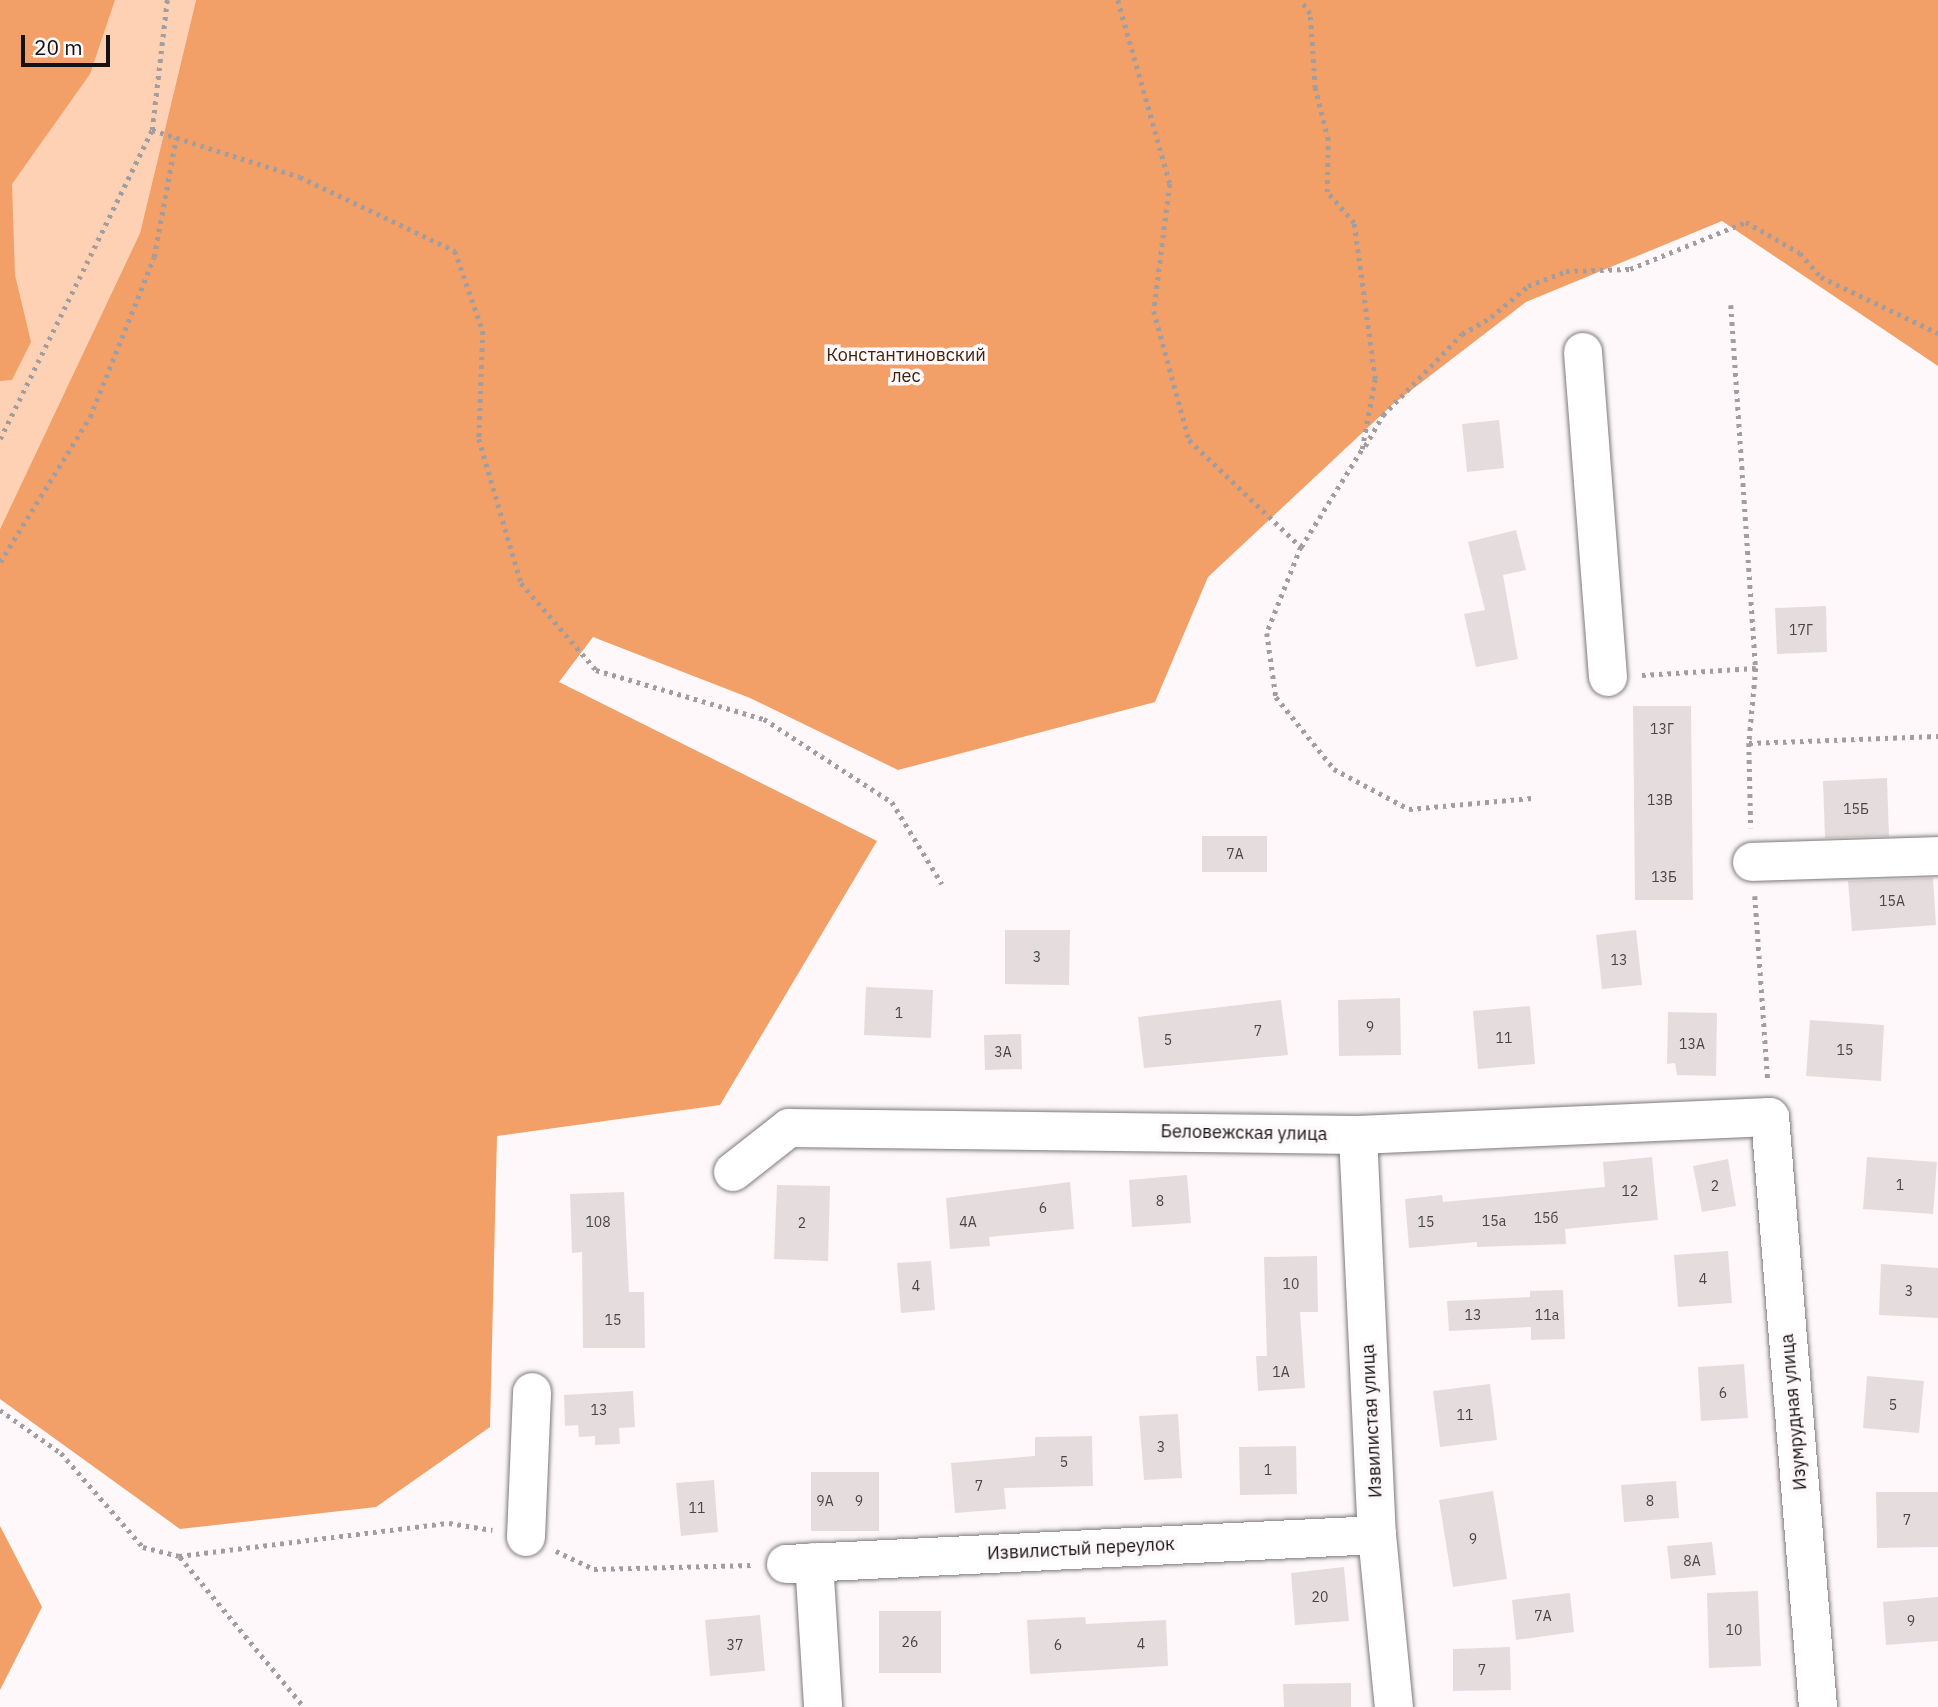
<!DOCTYPE html>
<html>
<head>
<meta charset="utf-8">
<style>
	body { margin:0 }
	#map { position:relative; width:1938px; height:1707px; overflow:hidden; background:#fef8fb; font-family:"IBM Plex Sans",sans-serif }
	div>[style] { position:absolute }
	.green>* { inset:0; background:#ffd1b4 }
	.forest>* { inset:0; background:#f2a067 }
	.building>* { inset:0; background:#e5dddd }
	.path>* { height:4.5px; margin-top:-2.25px; transform-origin:0; background:repeating-linear-gradient(90deg,#a29d9f 0 3.5px,transparent 0 8.5px) }
	.roads { filter:drop-shadow(0 0 2px #7e797c) drop-shadow(0 0 2px #7e797c) }
	.minor>* { height:38px; margin:-19px; padding:0 19px; transform-origin:19px; border-radius:19px; background:#fff }
	span { translate:-50% -50%; white-space:nowrap; text-align:center; line-height:1.15; -webkit-text-stroke:7px #fef8fb; paint-order:stroke }
	.number-label { font-size:14px; color:#484546 }
	.number-label span { -webkit-text-stroke-width:0 }
	.park-label { font-size:18px; color:#412108 }
	.street-label { font-size:18px; color:#141213 }
	.scale { position:absolute; left:21px; top:35px; width:89px; height:32px; box-sizing:border-box; border:4px solid #141213; border-top:0; padding-left:9px; font-size:21px; line-height:24px; white-space:nowrap; color:#141213; -webkit-text-stroke:5px #fef8fb; paint-order:stroke }
</style>
</head>
<body>
<div id="map">
	<div class="green">
		<div style="clip-path:polygon(0 0,196px 0,140px 233px,0 529px)"></div>
	</div>
	<div class="forest">
		<div style="clip-path:polygon(0 0,115px 0,90px 74px,12px 184px,15px 275px,31px 342px,12px 380px,0 381px)"></div>
		<div style="clip-path:polygon(196px 0,1938px 0,1938px 366px,1722px 221px,1526px 302px,1392px 405px,1208px 577px,1155px 702px,898px 770px,750px 698px,593px 637px,559px 682px,877px 841px,720px 1105px,497px 1136px,490px 1427px,376px 1507px,180px 1529px,0 1399px,0 529px,140px 233px)"></div>
		<div style="clip-path:polygon(0 1526px,42px 1607px,0 1690px)"></div>
	</div>
	<div class="building">
		<div style="clip-path:polygon(1499px 420px,1504px 468px,1467px 472px,1462px 424px)"></div>
		<div style="clip-path:polygon(1516px 530px,1526px 570px,1503px 575px,1518px 659px,1476px 667px,1464px 614px,1485px 610px,1468px 542px)"></div>
		<div style="clip-path:polygon(1826px 606px,1827px 652px,1777px 654px,1775px 608px)"></div>
		<div style="clip-path:polygon(1633px 706px,1691px 706px,1693px 900px,1635px 900px)"></div>
		<div style="clip-path:polygon(1887px 778px,1889px 836px,1825px 838px,1823px 781px)"></div>
		<div style="clip-path:polygon(1202px 836px,1267px 836px,1267px 872px,1202px 872px)"></div>
		<div style="clip-path:polygon(1933px 878px,1936px 925px,1852px 931px,1848px 881px)"></div>
		<div style="clip-path:polygon(1005px 930px,1070px 930px,1069px 985px,1005px 984px)"></div>
		<div style="clip-path:polygon(1636px 930px,1642px 985px,1602px 989px,1596px 935px)"></div>
		<div style="clip-path:polygon(866px 987px,933px 990px,931px 1038px,864px 1035px)"></div>
		<div style="clip-path:polygon(1400px 998px,1401px 1055px,1339px 1056px,1338px 1000px)"></div>
		<div style="clip-path:polygon(1281px 1000px,1288px 1055px,1144px 1068px,1138px 1017px)"></div>
		<div style="clip-path:polygon(1530px 1006px,1535px 1064px,1478px 1069px,1473px 1011px)"></div>
		<div style="clip-path:polygon(1668px 1012px,1717px 1013px,1716px 1076px,1677px 1075px,1675px 1063px,1667px 1064px)"></div>
		<div style="clip-path:polygon(1810px 1020px,1884px 1025px,1881px 1081px,1806px 1076px)"></div>
		<div style="clip-path:polygon(1021px 1034px,1022px 1069px,985px 1070px,984px 1035px)"></div>
		<div style="clip-path:polygon(1652px 1157px,1658px 1220px,1565px 1229px,1566px 1244px,1477px 1247px,1477px 1242px,1409px 1248px,1405px 1199px,1442px 1195px,1443px 1202px,1605px 1187px,1603px 1162px)"></div>
		<div style="clip-path:polygon(1867px 1157px,1937px 1162px,1933px 1214px,1863px 1209px)"></div>
		<div style="clip-path:polygon(1728px 1159px,1736px 1206px,1702px 1212px,1693px 1166px)"></div>
		<div style="clip-path:polygon(1187px 1175px,1191px 1223px,1132px 1227px,1129px 1180px)"></div>
		<div style="clip-path:polygon(1070px 1182px,1074px 1229px,989px 1237px,990px 1246px,950px 1249px,946px 1198px)"></div>
		<div style="clip-path:polygon(777px 1185px,830px 1186px,828px 1261px,774px 1259px)"></div>
		<div style="clip-path:polygon(624px 1192px,629px 1292px,644px 1292px,645px 1348px,583px 1348px,582px 1252px,572px 1253px,570px 1194px)"></div>
		<div style="clip-path:polygon(1728px 1251px,1732px 1303px,1678px 1307px,1674px 1255px)"></div>
		<div style="clip-path:polygon(1317px 1256px,1318px 1312px,1300px 1312px,1305px 1388px,1258px 1391px,1256px 1356px,1267px 1356px,1264px 1257px)"></div>
		<div style="clip-path:polygon(931px 1261px,935px 1310px,901px 1313px,897px 1263px)"></div>
		<div style="clip-path:polygon(1881px 1264px,1938px 1268px,1938px 1318px,1879px 1315px)"></div>
		<div style="clip-path:polygon(1563px 1290px,1565px 1339px,1531px 1340px,1531px 1327px,1449px 1331px,1447px 1301px,1530px 1297px,1530px 1291px)"></div>
		<div style="clip-path:polygon(1744px 1364px,1748px 1418px,1701px 1421px,1698px 1367px)"></div>
		<div style="clip-path:polygon(1867px 1376px,1924px 1381px,1919px 1433px,1863px 1428px)"></div>
		<div style="clip-path:polygon(1490px 1384px,1497px 1440px,1440px 1447px,1433px 1391px)"></div>
		<div style="clip-path:polygon(633px 1391px,635px 1427px,619px 1428px,620px 1444px,595px 1445px,595px 1436px,579px 1437px,578px 1425px,565px 1426px,564px 1395px)"></div>
		<div style="clip-path:polygon(1178px 1414px,1182px 1478px,1144px 1480px,1139px 1416px)"></div>
		<div style="clip-path:polygon(1092px 1436px,1093px 1486px,1004px 1488px,1006px 1509px,955px 1513px,951px 1463px,1035px 1456px,1035px 1437px)"></div>
		<div style="clip-path:polygon(1296px 1446px,1297px 1494px,1240px 1495px,1239px 1447px)"></div>
		<div style="clip-path:polygon(811px 1472px,879px 1472px,879px 1531px,811px 1531px)"></div>
		<div style="clip-path:polygon(714px 1480px,718px 1532px,681px 1536px,676px 1483px)"></div>
		<div style="clip-path:polygon(1676px 1481px,1679px 1518px,1624px 1522px,1621px 1485px)"></div>
		<div style="clip-path:polygon(1493px 1491px,1507px 1579px,1453px 1587px,1439px 1500px)"></div>
		<div style="clip-path:polygon(1876px 1492px,1938px 1492px,1938px 1547px,1877px 1548px)"></div>
		<div style="clip-path:polygon(1712px 1542px,1716px 1575px,1671px 1579px,1667px 1546px)"></div>
		<div style="clip-path:polygon(1344px 1567px,1349px 1621px,1295px 1625px,1291px 1573px)"></div>
		<div style="clip-path:polygon(1758px 1591px,1761px 1666px,1709px 1668px,1707px 1593px)"></div>
		<div style="clip-path:polygon(1570px 1593px,1574px 1632px,1516px 1640px,1512px 1600px)"></div>
		<div style="clip-path:polygon(1938px 1597px,1938px 1641px,1886px 1645px,1883px 1602px)"></div>
		<div style="clip-path:polygon(879px 1611px,941px 1611px,941px 1673px,879px 1673px)"></div>
		<div style="clip-path:polygon(760px 1615px,765px 1671px,710px 1676px,705px 1620px)"></div>
		<div style="clip-path:polygon(1085px 1617px,1086px 1624px,1166px 1620px,1168px 1666px,1030px 1674px,1027px 1620px)"></div>
		<div style="clip-path:polygon(1510px 1647px,1511px 1690px,1453px 1691px,1453px 1649px)"></div>
		<div style="clip-path:polygon(1351px 1683px,1351px 1707px,1284px 1707px,1283px 1684px)"></div>
	</div>
	<div class="path">
		<div style="left:1118px;top:0;width:191px;rotate:74.2deg"></div>
		<div style="left:1170px;top:184px;width:128px;rotate:97.2deg"></div>
		<div style="left:1154px;top:311px;width:134px;rotate:74.8deg"></div>
		<div style="left:1189px;top:440px;width:155px;rotate:43.7deg"></div>
		<div style="left:1301px;top:547px;width:115px;rotate:-58.1deg"></div>
		<div style="left:1362px;top:449px;width:71px;rotate:-79.5deg"></div>
		<div style="left:1375px;top:379px;width:157px;rotate:-97.7deg"></div>
		<div style="left:1354px;top:223px;width:41px;rotate:-131.1deg"></div>
		<div style="left:1327px;top:192px;width:52px;rotate:-88.9deg"></div>
		<div style="left:1328px;top:140px;width:54px;rotate:-104deg"></div>
		<div style="left:1315px;top:88px;width:74px;rotate:-93.9deg"></div>
		<div style="left:1310px;top:14px;width:17px;rotate:-126deg"></div>
		<div style="left:152px;top:130px;width:155px;rotate:17.6deg"></div>
		<div style="left:300px;top:177px;width:172px;rotate:25.5deg"></div>
		<div style="left:455px;top:251px;width:85px;rotate:70.7deg"></div>
		<div style="left:483px;top:331px;width:108px;rotate:92.1deg"></div>
		<div style="left:479px;top:439px;width:150px;rotate:73.7deg"></div>
		<div style="left:521px;top:583px;width:115px;rotate:49.2deg"></div>
		<div style="left:596px;top:670px;width:175px;rotate:16.3deg"></div>
		<div style="left:764px;top:719px;width:153px;rotate:33deg"></div>
		<div style="left:892px;top:802px;width:96px;rotate:58.6deg"></div>
		<div style="left:1731px;top:305px;width:364px;rotate:86.1deg"></div>
		<div style="left:1756px;top:668px;width:75px;rotate:95.3deg"></div>
		<div style="left:1749px;top:743px;width:85px;rotate:88.7deg"></div>
		<div style="left:0;top:439px;width:344px;rotate:-63.8deg"></div>
		<div style="left:152px;top:130px;width:131px;rotate:-83.4deg"></div>
		<div style="left:1365px;top:446px;width:36px;rotate:-60deg"></div>
		<div style="left:1383px;top:415px;width:113px;rotate:-45.7deg"></div>
		<div style="left:1462px;top:334px;width:34px;rotate:-30deg"></div>
		<div style="left:1491px;top:317px;width:48px;rotate:-40deg"></div>
		<div style="left:1528px;top:286px;width:41px;rotate:-21.5deg"></div>
		<div style="left:1566px;top:271px;width:64px;rotate:-1.8deg"></div>
		<div style="left:1630px;top:269px;width:125px;rotate:-22.1deg"></div>
		<div style="left:1746px;top:222px;width:62px;rotate:29.9deg"></div>
		<div style="left:1800px;top:253px;width:32px;rotate:49deg"></div>
		<div style="left:1821px;top:277px;width:130px;rotate:25.6deg"></div>
		<div style="left:1301px;top:547px;width:92px;rotate:111.6deg"></div>
		<div style="left:1267px;top:633px;width:65px;rotate:82deg"></div>
		<div style="left:1276px;top:697px;width:92px;rotate:51.1deg"></div>
		<div style="left:1334px;top:769px;width:85px;rotate:28.1deg"></div>
		<div style="left:1409px;top:809px;width:123px;rotate:-5.1deg"></div>
		<div style="left:0;top:562px;width:171px;rotate:-58.2deg"></div>
		<div style="left:90px;top:417px;width:172px;rotate:-68.2deg"></div>
		<div style="left:154px;top:257px;width:121px;rotate:-79.5deg"></div>
		<div style="left:1642px;top:675px;width:114px;rotate:-3.5deg"></div>
		<div style="left:1749px;top:743px;width:189px;rotate:-2.1deg"></div>
		<div style="left:1755px;top:896px;width:187px;rotate:86deg"></div>
		<div style="left:0;top:1410px;width:75px;rotate:35.2deg"></div>
		<div style="left:61px;top:1453px;width:125px;rotate:48.9deg"></div>
		<div style="left:143px;top:1547px;width:37px;rotate:14deg"></div>
		<div style="left:179px;top:1556px;width:272px;rotate:-7deg"></div>
		<div style="left:449px;top:1523px;width:44px;rotate:9.2deg"></div>
		<div style="left:556px;top:1551px;width:42px;rotate:25.3deg"></div>
		<div style="left:594px;top:1569px;width:159px;rotate:-1.4deg"></div>
		<div style="left:180px;top:1557px;width:195px;rotate:50.4deg"></div>
	</div>
	<div class="roads">
		<div class="minor">
			<div style="left:1583px;top:352px;width:326px;rotate:85.6deg"></div>
			<div style="left:1752px;top:862px;width:186px;rotate:-1.8deg"></div>
			<div style="left:1358px;top:1135px;width:400px;rotate:87.3deg"></div>
			<div style="left:1377px;top:1535px;width:173px;rotate:84.4deg"></div>
			<div style="left:733px;top:1172px;width:71px;rotate:-38.2deg"></div>
			<div style="left:789px;top:1128px;width:569px;rotate:0.7deg"></div>
			<div style="left:1358px;top:1135px;width:412px;rotate:-2.5deg"></div>
			<div style="left:1770px;top:1117px;width:592px;rotate:85.35deg"></div>
			<div style="left:526px;top:1537px;width:145px;rotate:-87.6deg"></div>
			<div style="left:814px;top:1562px;width:145px;rotate:86.4deg"></div>
			<div style="left:786px;top:1564px;width:592px;rotate:-2.81deg"></div>
		</div>
	</div>
	<div class="number-label">
		<span style="left:1801px;top:630px">17Г</span>
		<span style="left:1662px;top:729px">13Г</span>
		<span style="left:1660px;top:800px">13В</span>
		<span style="left:1856px;top:809px">15Б</span>
		<span style="left:1235px;top:854px">7А</span>
		<span style="left:1664px;top:877px">13Б</span>
		<span style="left:1892px;top:901px">15А</span>
		<span style="left:1037px;top:957px">3</span>
		<span style="left:1619px;top:960px">13</span>
		<span style="left:899px;top:1013px">1</span>
		<span style="left:1370px;top:1027px">9</span>
		<span style="left:1258px;top:1031px">7</span>
		<span style="left:1504px;top:1038px">11</span>
		<span style="left:1168px;top:1040px">5</span>
		<span style="left:1692px;top:1044px">13А</span>
		<span style="left:1845px;top:1050px">15</span>
		<span style="left:1003px;top:1052px">3А</span>
		<span style="left:1900px;top:1185px">1</span>
		<span style="left:1715px;top:1186px">2</span>
		<span style="left:1630px;top:1191px">12</span>
		<span style="left:1160px;top:1201px">8</span>
		<span style="left:1043px;top:1208px">6</span>
		<span style="left:1546px;top:1218px">15б</span>
		<span style="left:1494px;top:1221px">15а</span>
		<span style="left:598px;top:1222px">108</span>
		<span style="left:968px;top:1222px">4А</span>
		<span style="left:1426px;top:1222px">15</span>
		<span style="left:802px;top:1223px">2</span>
		<span style="left:1703px;top:1279px">4</span>
		<span style="left:1291px;top:1284px">10</span>
		<span style="left:916px;top:1286px">4</span>
		<span style="left:1909px;top:1291px">3</span>
		<span style="left:1473px;top:1315px">13</span>
		<span style="left:1547px;top:1315px">11а</span>
		<span style="left:613px;top:1320px">15</span>
		<span style="left:1281px;top:1372px">1А</span>
		<span style="left:1723px;top:1393px">6</span>
		<span style="left:1893px;top:1405px">5</span>
		<span style="left:599px;top:1410px">13</span>
		<span style="left:1465px;top:1415px">11</span>
		<span style="left:1161px;top:1447px">3</span>
		<span style="left:1064px;top:1462px">5</span>
		<span style="left:1268px;top:1470px">1</span>
		<span style="left:979px;top:1486px">7</span>
		<span style="left:825px;top:1501px">9А</span>
		<span style="left:859px;top:1501px">9</span>
		<span style="left:1650px;top:1501px">8</span>
		<span style="left:697px;top:1508px">11</span>
		<span style="left:1907px;top:1520px">7</span>
		<span style="left:1473px;top:1539px">9</span>
		<span style="left:1692px;top:1561px">8А</span>
		<span style="left:1320px;top:1597px">20</span>
		<span style="left:1543px;top:1616px">7А</span>
		<span style="left:1911px;top:1621px">9</span>
		<span style="left:1734px;top:1630px">10</span>
		<span style="left:910px;top:1642px">26</span>
		<span style="left:1141px;top:1644px">4</span>
		<span style="left:735px;top:1645px">37</span>
		<span style="left:1058px;top:1645px">6</span>
		<span style="left:1482px;top:1670px">7</span>
	</div>
	<div class="park-label">
		<span style="left:906px;top:366px">Константиновский<br>лес</span>
	</div>
	<div class="street-label">
		<span style="left:1244px;top:1133px;rotate:1deg">Беловежская улица</span>
		<span style="left:1794px;top:1412px;rotate:-95deg">Изумрудная улица</span>
		<span style="left:1372px;top:1421px;rotate:-93deg">Извилистая улица</span>
		<span style="left:1081px;top:1549px;rotate:-3deg">Извилистый переулок</span>
	</div>
	<div class="scale">20 m</div>
</div>
</body>
</html>
